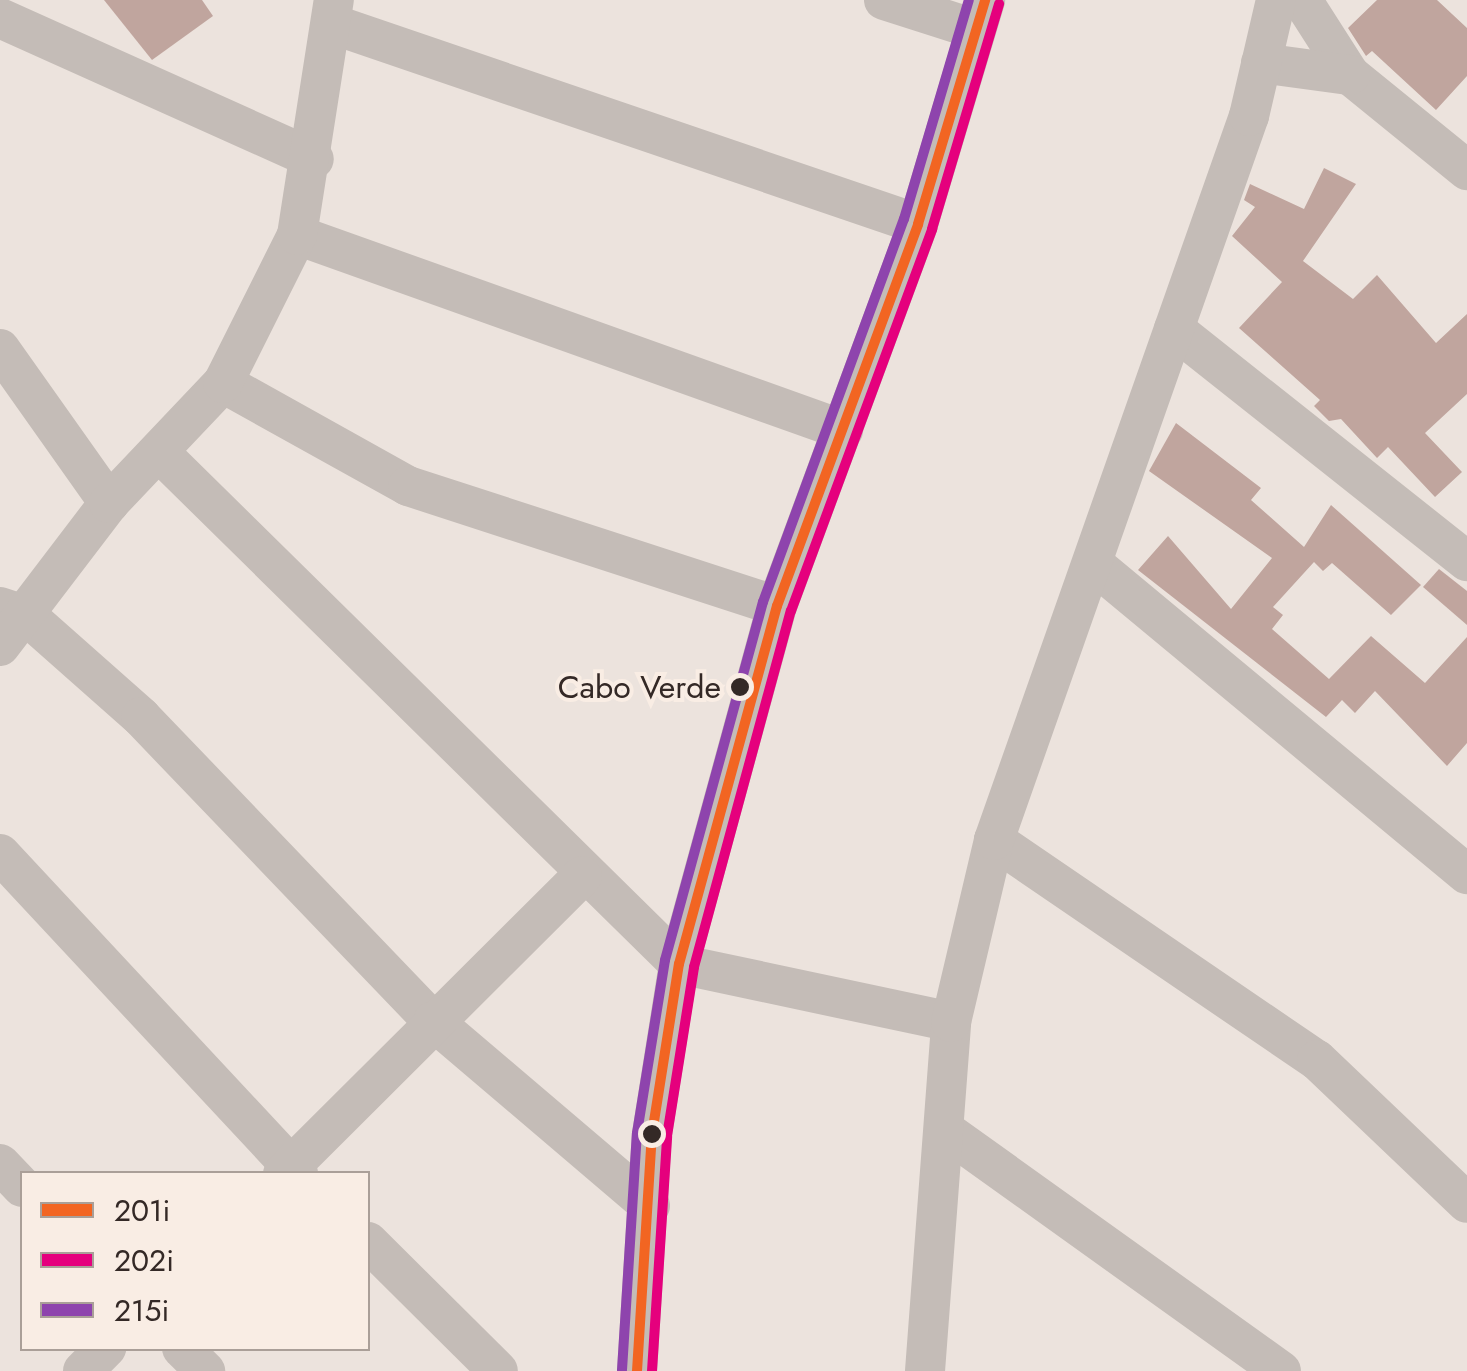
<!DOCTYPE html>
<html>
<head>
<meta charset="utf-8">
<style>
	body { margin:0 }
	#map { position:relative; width:1467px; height:1371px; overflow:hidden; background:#ece3dd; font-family:Jost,sans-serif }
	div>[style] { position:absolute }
	.building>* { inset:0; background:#c0a59e }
	.minor>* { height:40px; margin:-20px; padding:0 20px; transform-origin:20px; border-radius:20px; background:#c4bcb7 }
	.bus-1>* { height:10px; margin:-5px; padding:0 5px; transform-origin:5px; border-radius:5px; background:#f26522 }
	.bus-2>* { height:10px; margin:-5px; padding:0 5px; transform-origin:5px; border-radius:5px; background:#e5007d }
	.bus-3>* { height:10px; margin:-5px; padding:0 5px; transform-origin:5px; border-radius:5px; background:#8e44ad }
	.dots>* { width:28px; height:28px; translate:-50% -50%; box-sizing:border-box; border:5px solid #f9ede4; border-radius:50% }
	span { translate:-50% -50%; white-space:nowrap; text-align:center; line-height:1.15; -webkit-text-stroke:8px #f9ede4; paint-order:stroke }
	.bus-label { font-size:32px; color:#342926 }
	.right { translate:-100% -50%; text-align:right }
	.legend { position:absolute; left:20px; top:1171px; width:350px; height:180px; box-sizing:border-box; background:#f9ede4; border:2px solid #aa9f98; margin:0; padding:12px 18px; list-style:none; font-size:30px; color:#342926 }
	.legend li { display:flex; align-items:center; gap:20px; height:50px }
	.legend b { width:50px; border:2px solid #aa9f98 }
</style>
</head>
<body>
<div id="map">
	<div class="building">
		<div style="clip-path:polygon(104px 0,202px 0,213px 16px,152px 60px)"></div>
		<div style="clip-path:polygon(1377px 0,1437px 0,1467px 28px,1467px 76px,1436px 110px,1372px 51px,1366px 56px,1348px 28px)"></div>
		<div style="clip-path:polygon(1324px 168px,1356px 184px,1303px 261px,1353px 299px,1377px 275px,1436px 343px,1467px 314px,1467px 394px,1425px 433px,1462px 472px,1435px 497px,1388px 447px,1377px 458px,1341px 419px,1329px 421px,1314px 406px,1320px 400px,1239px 328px,1282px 282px,1232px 236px,1255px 207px,1244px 200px,1250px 184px,1304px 209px)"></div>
		<div style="clip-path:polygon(1176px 423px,1261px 488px,1251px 500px,1304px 547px,1331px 505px,1421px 585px,1391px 615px,1332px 563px,1323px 571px,1314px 562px,1273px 607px,1283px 615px,1272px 629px,1329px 679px,1371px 636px,1425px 683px,1467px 637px,1467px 743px,1447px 766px,1375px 691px,1355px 713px,1342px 700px,1326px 717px,1138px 570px,1168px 536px,1231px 609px,1272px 558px,1149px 471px)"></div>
		<div style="clip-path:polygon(1439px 569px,1467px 591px,1467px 625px,1423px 587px)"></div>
	</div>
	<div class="minor">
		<div style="left:884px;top:0;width:96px;rotate:17.7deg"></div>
		<div style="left:1302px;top:0;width:89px;rotate:57.4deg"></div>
		<div style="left:1350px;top:75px;width:151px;rotate:39.1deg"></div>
		<div style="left:0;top:18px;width:344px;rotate:24.2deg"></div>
		<div style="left:335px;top:25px;width:616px;rotate:18.85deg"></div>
		<div style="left:1261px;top:63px;width:90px;rotate:7.7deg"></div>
		<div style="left:297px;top:235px;width:580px;rotate:19.65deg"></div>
		<div style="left:1174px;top:329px;width:374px;rotate:38.4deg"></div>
		<div style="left:0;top:349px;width:189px;rotate:54.7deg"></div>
		<div style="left:223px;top:383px;width:212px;rotate:29.1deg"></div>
		<div style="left:408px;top:486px;width:388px;rotate:18deg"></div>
		<div style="left:162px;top:455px;width:726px;rotate:44.55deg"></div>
		<div style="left:679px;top:964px;width:278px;rotate:12deg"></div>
		<div style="left:1097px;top:567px;width:481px;rotate:39.7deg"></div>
		<div style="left:0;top:607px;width:28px;rotate:18deg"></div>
		<div style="left:27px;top:616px;width:152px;rotate:41.5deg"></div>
		<div style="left:141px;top:717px;width:422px;rotate:46.2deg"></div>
		<div style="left:433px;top:1021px;width:285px;rotate:40.4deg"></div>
		<div style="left:0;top:646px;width:180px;rotate:-52.7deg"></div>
		<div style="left:109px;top:503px;width:166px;rotate:-46.5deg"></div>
		<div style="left:223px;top:383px;width:165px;rotate:-63.4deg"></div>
		<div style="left:297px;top:235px;width:238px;rotate:-81.1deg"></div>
		<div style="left:994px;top:840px;width:391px;rotate:34.3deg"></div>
		<div style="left:1317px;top:1060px;width:207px;rotate:43.6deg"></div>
		<div style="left:0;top:854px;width:437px;rotate:47deg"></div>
		<div style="left:950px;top:1134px;width:407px;rotate:35.6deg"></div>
		<div style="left:0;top:1164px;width:32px;rotate:46deg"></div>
		<div style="left:283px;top:1174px;width:422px;rotate:-44.9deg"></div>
		<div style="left:368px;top:1242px;width:183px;rotate:44.8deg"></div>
		<div style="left:182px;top:1348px;width:33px;rotate:45deg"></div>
		<div style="left:83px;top:1371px;width:33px;rotate:-45deg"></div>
		<div style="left:637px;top:1371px;width:237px;rotate:-86.4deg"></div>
		<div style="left:652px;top:1134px;width:172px;rotate:-81deg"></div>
		<div style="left:679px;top:964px;width:371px;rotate:-74.7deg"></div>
		<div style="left:777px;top:606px;width:407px;rotate:-69.7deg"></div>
		<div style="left:918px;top:224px;width:234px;rotate:-73.3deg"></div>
		<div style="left:925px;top:1371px;width:350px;rotate:-85.7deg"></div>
		<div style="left:951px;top:1022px;width:187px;rotate:-76.7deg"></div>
		<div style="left:994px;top:840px;width:768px;rotate:-70.6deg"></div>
		<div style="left:1249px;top:116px;width:119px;rotate:-76.9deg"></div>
	</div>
	<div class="bus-1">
		<div style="left:637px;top:1371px;width:237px;rotate:-86.4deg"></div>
		<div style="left:652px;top:1134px;width:172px;rotate:-81deg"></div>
		<div style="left:679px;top:964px;width:371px;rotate:-74.7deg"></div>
		<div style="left:777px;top:606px;width:407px;rotate:-69.7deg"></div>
		<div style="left:918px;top:224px;width:234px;rotate:-73.3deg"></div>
	</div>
	<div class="bus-2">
		<div style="left:652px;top:1371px;width:235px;rotate:-86.3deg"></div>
		<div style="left:667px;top:1136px;width:171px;rotate:-80.9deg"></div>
		<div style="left:694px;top:967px;width:369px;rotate:-74.8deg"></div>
		<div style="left:791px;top:611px;width:407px;rotate:-69.7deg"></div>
		<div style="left:932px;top:229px;width:235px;rotate:-73.4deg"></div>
	</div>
	<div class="bus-3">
		<div style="left:622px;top:1370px;width:237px;rotate:-86.4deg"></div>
		<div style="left:637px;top:1133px;width:175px;rotate:-80.8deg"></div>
		<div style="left:665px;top:960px;width:371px;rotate:-74.7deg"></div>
		<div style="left:763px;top:602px;width:408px;rotate:-69.8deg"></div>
		<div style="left:904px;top:219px;width:228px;rotate:-73.5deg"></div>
	</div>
	<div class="dots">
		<div style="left:740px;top:687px;background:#342926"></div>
		<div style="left:652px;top:1134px;background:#342926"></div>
	</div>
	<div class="bus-label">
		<span class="right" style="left:721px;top:687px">Cabo Verde</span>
	</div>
	<ul class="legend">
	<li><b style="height:12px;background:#f26522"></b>201i</li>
	<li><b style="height:12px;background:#e5007d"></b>202i</li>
	<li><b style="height:12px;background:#8e44ad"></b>215i</li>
	</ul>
</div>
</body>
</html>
